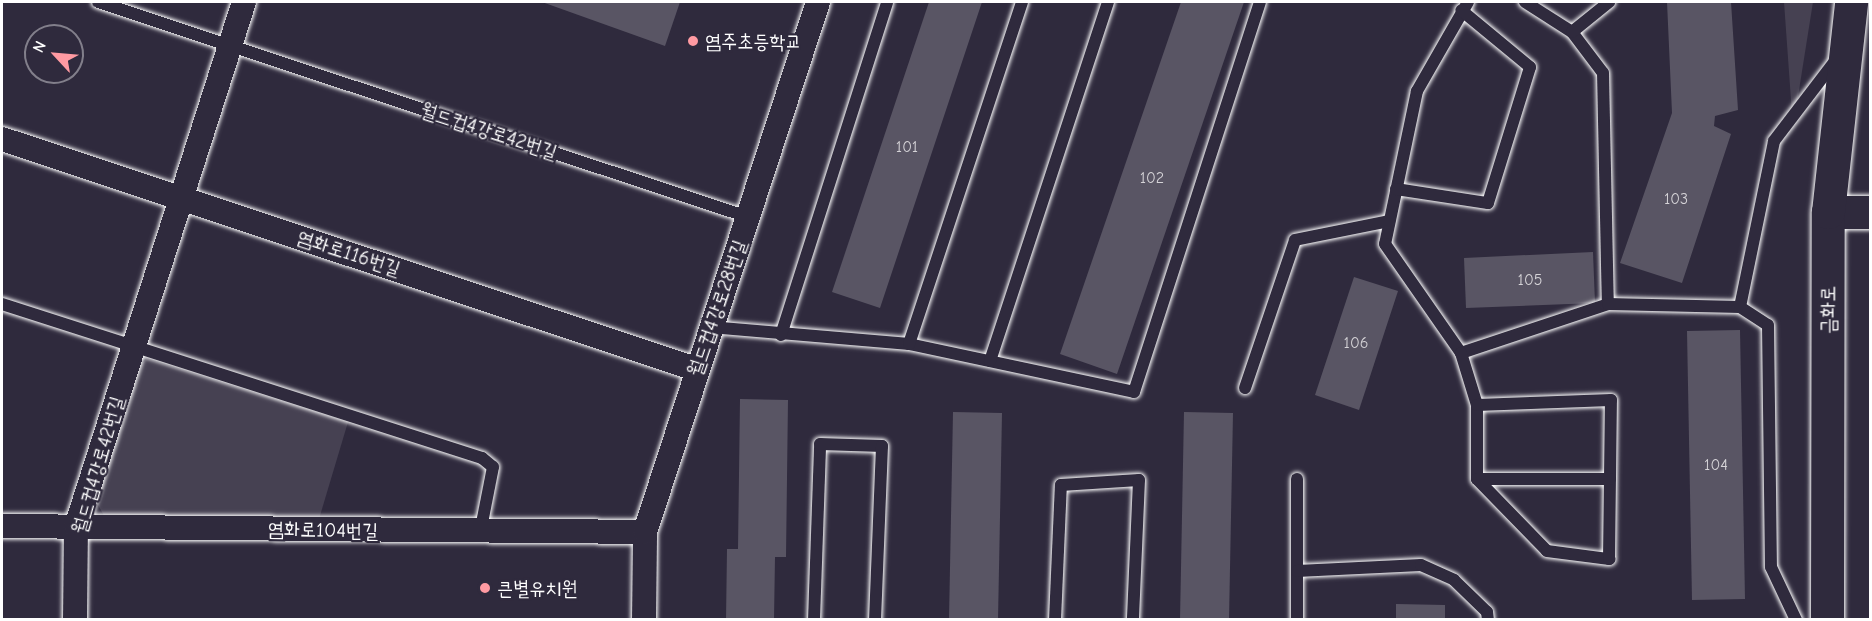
<!DOCTYPE html>
<html>
<head>
<meta charset="utf-8">
<style>
	body { margin:0 }
	#map { position:relative; width:1872px; height:621px; overflow:hidden; background:#2f2a3d; font-family:"Comic Neue","Poor Story",sans-serif }
	div>[style] { position:absolute }
	.green>* { inset:0; background:#464152 }
	.building>* { inset:0; background:#595564 }
	.roads { filter:drop-shadow(0 0 2px #fff) drop-shadow(0 0 2px #fff) }
	.lane>* { height:12px; margin:-6px; padding:0 6px; transform-origin:6px; border-radius:6px; background:#2f2a3d }
	.street>* { height:24px; margin:-12px; padding:0 12px; transform-origin:12px; border-radius:12px; background:#2f2a3d }
	.secondary>* { height:33px; margin:-16.5px; padding:0 16.5px; transform-origin:16.5px; border-radius:16.5px; background:#2f2a3d }
	.dots>* { width:16px; height:16px; translate:-50% -50%; box-sizing:border-box; border:3px solid #2f2a3d; border-radius:50% }
	span { translate:-50% -50%; white-space:nowrap; text-align:center; line-height:1.15; -webkit-text-stroke:4.5px #2f2a3d; paint-order:stroke }
	.number-label { font-size:16px; color:#d6d4d8 }
	.number-label span { -webkit-text-stroke-width:0 }
	.poi-label { font-size:20px; color:#fff }
	.left { translate:0 -50%; text-align:left }
	.street-label { font-size:20px; color:#fff }
	.frame { position:absolute; inset:0; border:3px solid #fff; pointer-events:none }
	.north { position:absolute; left:24px; top:24px; width:60px; height:60px; box-sizing:border-box; background:#2f2a3d; border:2px solid #827f8b; border-radius:50%; rotate:296deg; font-size:16px; font-weight:700; line-height:24px; text-align:center; color:#fff }
	.north::after { content:''; display:block; margin:auto; width:21px; height:27px; background:#ff9aa2; clip-path:polygon(50% 0,100% 100%,50% 72%,0 100%) }
</style>
</head>
<body>
<div id="map">
	<div class="green">
		<div style="clip-path:polygon(1784px 2px,1813px 2px,1793px 128px)"></div>
		<div style="clip-path:polygon(147px 359px,348px 422px,319px 519px,107px 521px,97px 503px,138px 367px)"></div>
	</div>
	<div class="building">
		<div style="clip-path:polygon(542px 2px,680px 2px,665px 46px)"></div>
		<div style="clip-path:polygon(929px 2px,982px 2px,880px 308px,832px 292px)"></div>
		<div style="clip-path:polygon(1181px 2px,1244px 2px,1117px 374px,1060px 354px)"></div>
		<div style="clip-path:polygon(1667px 2px,1731px 2px,1738px 110px,1715px 116px,1714px 126px,1731px 134px,1682px 283px,1620px 263px,1672px 113px)"></div>
		<div style="clip-path:polygon(1593px 252px,1595px 303px,1466px 308px,1464px 258px)"></div>
		<div style="clip-path:polygon(1354px 277px,1398px 291px,1359px 410px,1315px 395px)"></div>
		<div style="clip-path:polygon(1740px 330px,1745px 599px,1692px 600px,1687px 331px)"></div>
		<div style="clip-path:polygon(740px 399px,788px 400px,786px 557px,775px 557px,774px 620px,726px 620px,727px 549px,738px 549px)"></div>
		<div style="clip-path:polygon(953px 412px,1002px 413px,998px 620px,949px 620px)"></div>
		<div style="clip-path:polygon(1184px 412px,1233px 413px,1229px 620px,1180px 620px)"></div>
		<div style="clip-path:polygon(1396px 604px,1445px 605px,1445px 620px,1396px 620px)"></div>
	</div>
	<div class="roads">
		<div class="lane">
			<div style="left:98px;top:2px;width:685px;rotate:18.3deg"></div>
			<div style="left:1468px;top:2px;width:103px;rotate:119.8deg"></div>
			<div style="left:1417px;top:91px;width:156px;rotate:101.8deg"></div>
			<div style="left:1385px;top:244px;width:133px;rotate:55.1deg"></div>
			<div style="left:1461px;top:353px;width:155px;rotate:-18.4deg"></div>
			<div style="left:1525px;top:2px;width:56px;rotate:32.6deg"></div>
			<div style="left:1572px;top:32px;width:51px;rotate:52.9deg"></div>
			<div style="left:1603px;top:73px;width:231px;rotate:88.8deg"></div>
			<div style="left:1608px;top:304px;width:132px;rotate:1.3deg"></div>
			<div style="left:1740px;top:307px;width:33px;rotate:33deg"></div>
			<div style="left:1768px;top:325px;width:242px;rotate:89.3deg"></div>
			<div style="left:1771px;top:567px;width:59px;rotate:64.7deg"></div>
			<div style="left:1572px;top:32px;width:48px;rotate:-39deg"></div>
			<div style="left:1396px;top:189px;width:93px;rotate:8.7deg"></div>
			<div style="left:1488px;top:203px;width:142px;rotate:-72.8deg"></div>
			<div style="left:1530px;top:67px;width:89px;rotate:-140.4deg"></div>
			<div style="left:2px;top:304px;width:504px;rotate:17.79deg"></div>
			<div style="left:482px;top:458px;width:14px;rotate:39deg"></div>
			<div style="left:493px;top:467px;width:67px;rotate:101.1deg"></div>
			<div style="left:1740px;top:307px;width:169px;rotate:-78.4deg"></div>
			<div style="left:1774px;top:141px;width:102px;rotate:-52.6deg"></div>
			<div style="left:710px;top:327px;width:200px;rotate:4.9deg"></div>
			<div style="left:909px;top:344px;width:230px;rotate:12deg"></div>
			<div style="left:1134px;top:392px;width:410px;rotate:-72.1deg"></div>
			<div style="left:781px;top:335px;width:349px;rotate:-72.3deg"></div>
			<div style="left:909px;top:344px;width:360px;rotate:-71.7deg"></div>
			<div style="left:1461px;top:353px;width:54px;rotate:72.9deg"></div>
			<div style="left:1477px;top:405px;width:74px;rotate:90deg"></div>
			<div style="left:1477px;top:479px;width:100px;rotate:45.8deg"></div>
			<div style="left:1547px;top:551px;width:63px;rotate:7.4deg"></div>
			<div style="left:1609px;top:559px;width:159px;rotate:-89.3deg"></div>
			<div style="left:1611px;top:400px;width:134px;rotate:177.9deg"></div>
			<div style="left:990px;top:361px;width:378px;rotate:-71.8deg"></div>
			<div style="left:1245px;top:388px;width:156px;rotate:-71.3deg"></div>
			<div style="left:1295px;top:240px;width:96px;rotate:-11.4deg"></div>
			<div style="left:1297px;top:479px;width:141px;rotate:90deg"></div>
			<div style="left:1477px;top:479px;width:133px"></div>
			<div style="left:1297px;top:571px;width:124px;rotate:-2.8deg"></div>
			<div style="left:1421px;top:565px;width:36px;rotate:24deg"></div>
			<div style="left:1454px;top:580px;width:46px;rotate:44.1deg"></div>
			<div style="left:1487px;top:612px;width:8px;rotate:83deg"></div>
			<div style="left:814px;top:620px;width:176px;rotate:-88deg"></div>
			<div style="left:820px;top:444px;width:62px;rotate:1.8deg"></div>
			<div style="left:882px;top:446px;width:174px;rotate:92.3deg"></div>
			<div style="left:1055px;top:620px;width:135px;rotate:-87.5deg"></div>
			<div style="left:1061px;top:485px;width:78px;rotate:-3.7deg"></div>
			<div style="left:1139px;top:480px;width:140px;rotate:92.5deg"></div>
		</div>
		<div class="street">
			<div style="left:2px;top:139px;width:731px;rotate:18.34deg"></div>
			<div style="left:2px;top:526px;width:643px;rotate:0.53deg"></div>
			<div style="left:75px;top:620px;width:93px;rotate:-89.4deg"></div>
			<div style="left:76px;top:527px;width:551px;rotate:-72.26deg"></div>
			<div style="left:644px;top:620px;width:88px;rotate:-89.3deg"></div>
			<div style="left:645px;top:532px;width:558px;rotate:-71.92deg"></div>
		</div>
		<div class="secondary">
			<div style="left:1828px;top:212px;width:42px"></div>
			<div style="left:1827px;top:620px;width:408px;rotate:-89.9deg"></div>
			<div style="left:1828px;top:212px;width:211px;rotate:-83.7deg"></div>
		</div>
	</div>
	<div class="dots">
		<div style="left:693px;top:41px;background:#ff9aa2"></div>
		<div style="left:485px;top:588px;background:#ff9aa2"></div>
	</div>
	<div class="number-label">
		<span style="left:907px;top:147px">101</span>
		<span style="left:1152px;top:178px">102</span>
		<span style="left:1676px;top:199px">103</span>
		<span style="left:1530px;top:280px">105</span>
		<span style="left:1356px;top:343px">106</span>
		<span style="left:1716px;top:465px">104</span>
	</div>
	<div class="poi-label">
		<span class="left" style="left:705px;top:41px">염주초등학교</span>
		<span class="left" style="left:497px;top:588px">큰별유치원</span>
	</div>
	<div class="street-label">
		<span style="left:489px;top:131px;rotate:18deg">월드컵4강로42번길</span>
		<span style="left:349px;top:253px;rotate:18deg">염화로116번길</span>
		<span style="left:717px;top:308px;rotate:-71deg">월드컵4강로28번길</span>
		<span style="left:1828px;top:310px;rotate:-90deg">금화로</span>
		<span style="left:98px;top:465px;rotate:-74deg">월드컵4강로42번길</span>
		<span style="left:323px;top:530px;rotate:1deg">염화로104번길</span>
	</div>
	<div class="frame"></div>
	<div class="north">N</div>
</div>
</body>
</html>
